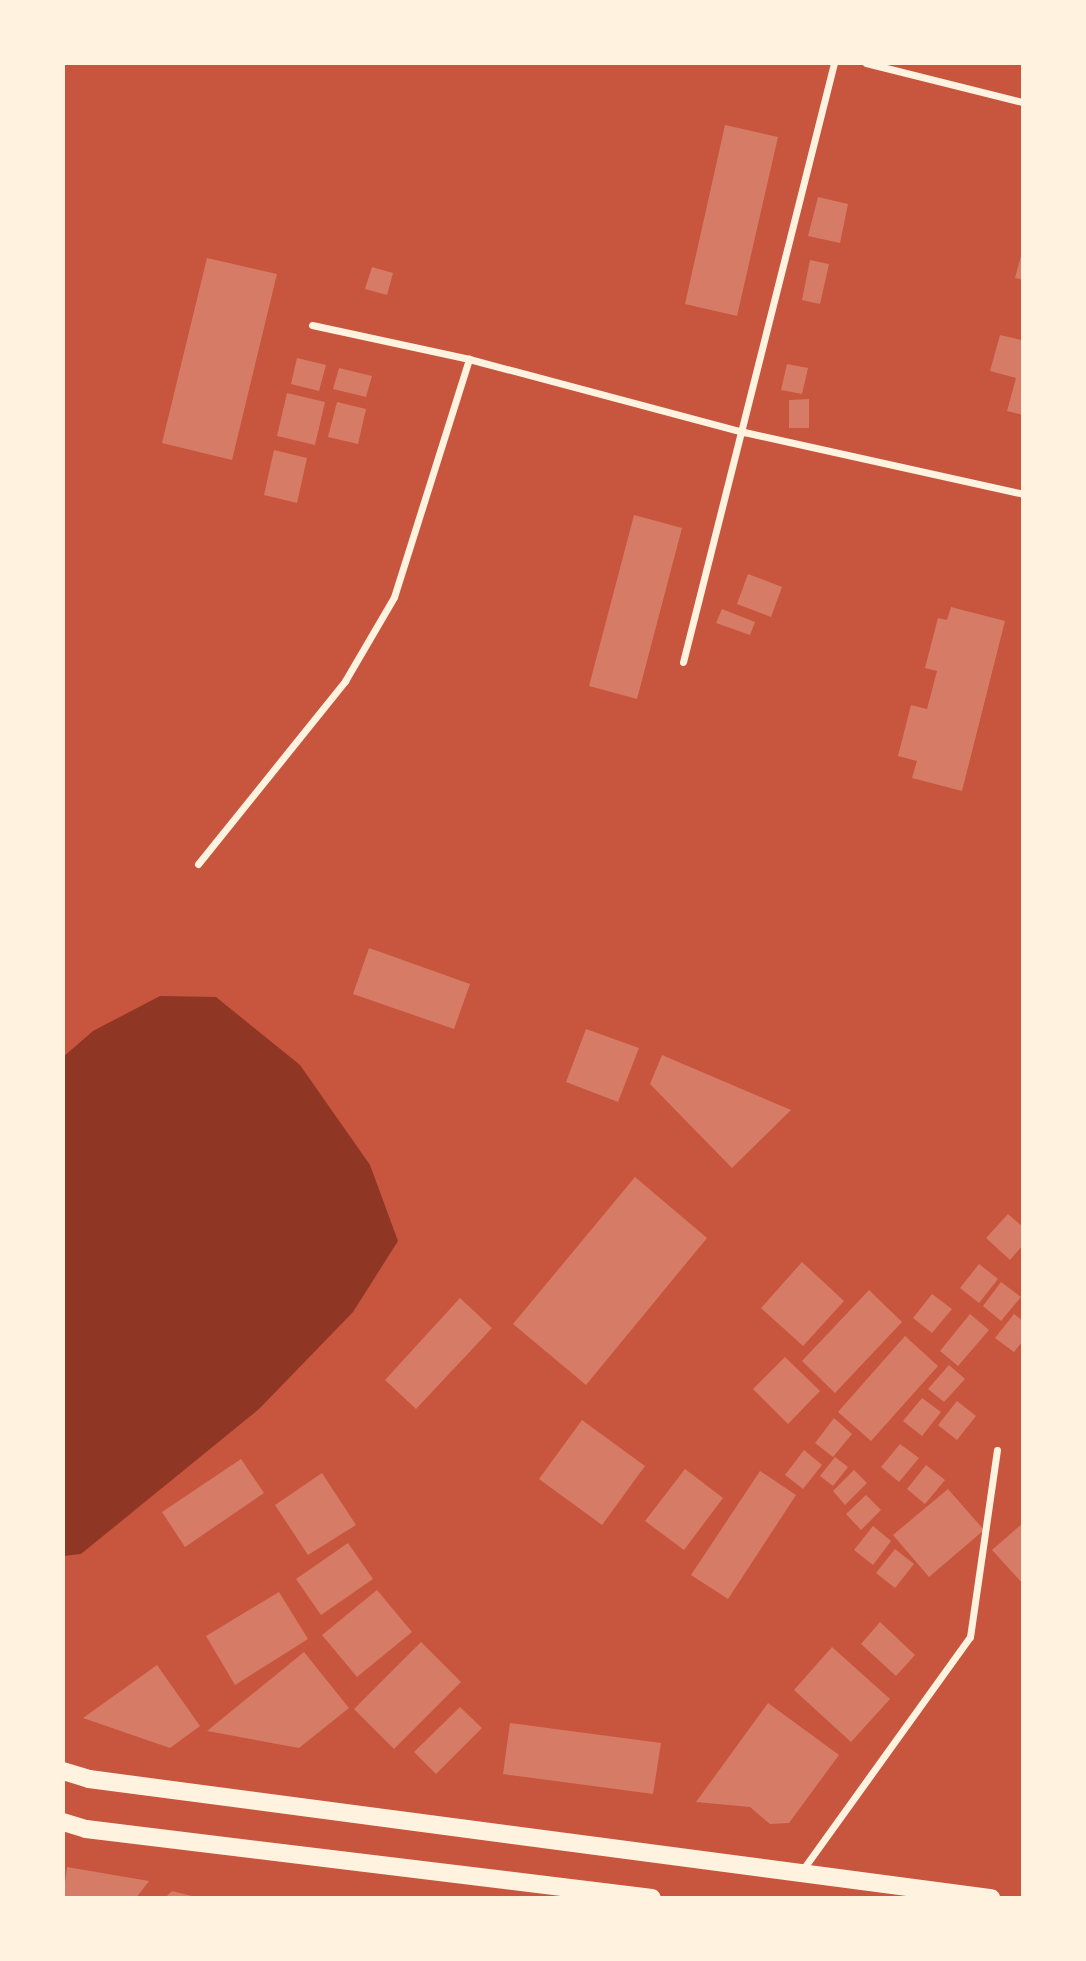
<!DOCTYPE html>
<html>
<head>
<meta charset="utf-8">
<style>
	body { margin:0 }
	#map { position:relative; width:1086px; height:1961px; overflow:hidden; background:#c8553d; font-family:"DM Sans",sans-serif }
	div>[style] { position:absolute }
	.water>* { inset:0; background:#8f3625 }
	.building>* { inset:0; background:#d67c66 }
	.minor>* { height:7px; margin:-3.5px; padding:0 3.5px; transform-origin:3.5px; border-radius:3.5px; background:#fff3e0 }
	.primary>* { height:18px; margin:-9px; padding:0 9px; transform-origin:9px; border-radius:9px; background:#fff3e0 }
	span { translate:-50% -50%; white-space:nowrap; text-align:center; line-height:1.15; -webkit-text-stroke:5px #fff3e0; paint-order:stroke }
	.frame { position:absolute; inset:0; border:65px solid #fff3e0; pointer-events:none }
</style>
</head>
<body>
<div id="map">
	<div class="water">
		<div style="clip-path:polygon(160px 996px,216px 997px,300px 1065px,370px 1165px,398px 1241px,353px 1312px,259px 1409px,81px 1554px,63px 1556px,63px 1057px,93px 1031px)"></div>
	</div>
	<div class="building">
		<div style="clip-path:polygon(725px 125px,778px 137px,737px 316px,685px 304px)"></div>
		<div style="clip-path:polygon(818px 197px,848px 204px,840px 243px,808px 236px)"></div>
		<div style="clip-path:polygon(1022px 252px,1023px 252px,1023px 280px,1015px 278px)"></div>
		<div style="clip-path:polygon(207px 258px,277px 274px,232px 460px,162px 443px)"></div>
		<div style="clip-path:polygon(810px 260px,829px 264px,820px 304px,802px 300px)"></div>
		<div style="clip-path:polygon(372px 267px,393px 273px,387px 295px,365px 289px)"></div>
		<div style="clip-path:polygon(1023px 334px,1023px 415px,1007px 411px,1016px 378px,990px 371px,1000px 335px,1021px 340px)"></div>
		<div style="clip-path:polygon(297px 358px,326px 365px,319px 391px,291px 384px)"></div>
		<div style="clip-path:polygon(787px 364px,808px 368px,802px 394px,781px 390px)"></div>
		<div style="clip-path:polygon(339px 368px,372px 376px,366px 397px,333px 389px)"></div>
		<div style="clip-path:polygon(287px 393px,325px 402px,315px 445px,277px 436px)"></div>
		<div style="clip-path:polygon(809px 399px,809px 428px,789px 428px,789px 400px)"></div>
		<div style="clip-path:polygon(337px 402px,366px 409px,358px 444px,328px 437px)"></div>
		<div style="clip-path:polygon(274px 450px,307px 458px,297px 503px,264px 495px)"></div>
		<div style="clip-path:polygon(634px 515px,682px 528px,637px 699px,589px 686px)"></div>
		<div style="clip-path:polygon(748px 574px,782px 587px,771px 617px,737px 604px)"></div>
		<div style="clip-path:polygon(951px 607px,1005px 621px,962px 791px,912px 778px,917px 761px,898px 756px,911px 705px,927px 709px,937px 671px,925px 668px,938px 618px,947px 620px)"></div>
		<div style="clip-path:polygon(722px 609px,755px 622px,750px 635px,716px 623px)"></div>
		<div style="clip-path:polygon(369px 948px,470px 984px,454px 1029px,353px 994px)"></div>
		<div style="clip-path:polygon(586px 1029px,639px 1048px,618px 1102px,566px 1082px)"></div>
		<div style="clip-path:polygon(662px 1055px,791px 1110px,732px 1168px,650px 1084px)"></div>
		<div style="clip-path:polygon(635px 1177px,707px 1238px,586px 1385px,513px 1324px)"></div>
		<div style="clip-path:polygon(1008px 1214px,1023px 1227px,1023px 1245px,1010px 1260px,986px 1238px)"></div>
		<div style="clip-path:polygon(802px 1262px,844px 1301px,803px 1346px,761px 1308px)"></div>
		<div style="clip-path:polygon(979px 1264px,998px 1279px,979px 1303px,960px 1288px)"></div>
		<div style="clip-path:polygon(1001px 1282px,1021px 1297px,1001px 1321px,983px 1306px)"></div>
		<div style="clip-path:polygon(869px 1290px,902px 1322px,835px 1393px,802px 1361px)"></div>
		<div style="clip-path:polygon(932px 1294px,952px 1309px,932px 1333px,913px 1318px)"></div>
		<div style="clip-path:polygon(460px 1298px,492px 1328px,416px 1409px,385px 1380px)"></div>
		<div style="clip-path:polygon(970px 1314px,989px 1330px,958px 1366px,940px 1351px)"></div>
		<div style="clip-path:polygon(1014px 1314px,1023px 1321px,1023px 1341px,1014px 1352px,995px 1338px)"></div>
		<div style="clip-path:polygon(905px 1336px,938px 1366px,871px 1441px,838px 1412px)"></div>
		<div style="clip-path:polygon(785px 1357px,820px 1391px,788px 1424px,753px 1389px)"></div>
		<div style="clip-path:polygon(949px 1365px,965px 1379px,944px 1402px,928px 1389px)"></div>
		<div style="clip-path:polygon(922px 1398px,941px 1412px,922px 1436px,903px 1421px)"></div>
		<div style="clip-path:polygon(957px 1401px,976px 1416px,957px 1440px,938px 1425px)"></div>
		<div style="clip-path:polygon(834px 1418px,852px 1434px,833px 1457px,815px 1443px)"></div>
		<div style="clip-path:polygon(582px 1420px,645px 1466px,602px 1525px,539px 1479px)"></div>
		<div style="clip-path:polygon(900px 1444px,919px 1458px,899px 1482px,881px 1467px)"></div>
		<div style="clip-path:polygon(804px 1450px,822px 1465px,803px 1489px,785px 1475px)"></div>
		<div style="clip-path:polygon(835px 1457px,848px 1467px,833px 1486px,820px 1476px)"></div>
		<div style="clip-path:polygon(241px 1459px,264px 1493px,185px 1547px,162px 1512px)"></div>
		<div style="clip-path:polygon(926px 1465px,945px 1480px,925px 1504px,907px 1489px)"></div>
		<div style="clip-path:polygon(685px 1469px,723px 1498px,684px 1550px,645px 1521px)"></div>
		<div style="clip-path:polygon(854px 1470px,867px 1483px,845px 1505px,833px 1491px)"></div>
		<div style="clip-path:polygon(760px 1471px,796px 1495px,728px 1599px,691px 1575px)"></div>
		<div style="clip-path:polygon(322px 1473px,356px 1525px,308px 1555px,275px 1505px)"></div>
		<div style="clip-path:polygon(948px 1489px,984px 1530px,929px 1577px,893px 1535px)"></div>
		<div style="clip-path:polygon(866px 1495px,881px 1510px,861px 1530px,846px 1514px)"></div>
		<div style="clip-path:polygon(1023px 1523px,1023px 1584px,992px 1550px)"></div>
		<div style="clip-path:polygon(873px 1526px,891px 1541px,873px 1565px,854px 1550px)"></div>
		<div style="clip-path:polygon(348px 1543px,373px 1579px,321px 1615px,296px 1579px)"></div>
		<div style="clip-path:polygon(895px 1549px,914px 1564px,895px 1588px,876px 1573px)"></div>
		<div style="clip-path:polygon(377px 1590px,412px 1632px,357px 1677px,322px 1635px)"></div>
		<div style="clip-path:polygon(279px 1592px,308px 1639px,235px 1685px,206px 1636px)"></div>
		<div style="clip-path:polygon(880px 1622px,915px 1655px,896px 1676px,861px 1644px)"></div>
		<div style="clip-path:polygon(421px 1642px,461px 1682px,394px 1749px,354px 1709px)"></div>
		<div style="clip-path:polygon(832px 1647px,890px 1699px,851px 1742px,794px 1690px)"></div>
		<div style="clip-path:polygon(304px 1652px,349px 1708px,299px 1748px,207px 1731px)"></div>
		<div style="clip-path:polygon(157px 1665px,200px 1726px,170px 1748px,83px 1718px)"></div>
		<div style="clip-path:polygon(768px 1703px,839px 1755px,789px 1823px,770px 1824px,750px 1807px,696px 1802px)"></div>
		<div style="clip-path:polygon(460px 1707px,482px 1728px,436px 1774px,414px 1752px)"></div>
		<div style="clip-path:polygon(510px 1723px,661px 1743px,653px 1794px,503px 1774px)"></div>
		<div style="clip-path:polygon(67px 1867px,149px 1881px,136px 1898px,63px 1898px)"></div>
		<div style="clip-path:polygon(172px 1891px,196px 1897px,196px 1898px,165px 1898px)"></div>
	</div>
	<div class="minor">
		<div style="left:866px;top:63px;width:162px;rotate:14deg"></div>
		<div style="left:312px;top:325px;width:161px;rotate:12.2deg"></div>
		<div style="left:683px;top:662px;width:618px;rotate:-75.85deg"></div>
		<div style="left:198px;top:864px;width:235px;rotate:-51.2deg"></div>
		<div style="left:345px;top:681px;width:97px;rotate:-59.7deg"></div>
		<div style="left:394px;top:597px;width:250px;rotate:-72.5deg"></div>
		<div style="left:469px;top:359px;width:285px;rotate:14.9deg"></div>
		<div style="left:744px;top:432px;width:286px;rotate:12.5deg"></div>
		<div style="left:801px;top:1872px;width:289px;rotate:-54.3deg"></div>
		<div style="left:970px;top:1637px;width:189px;rotate:-81.8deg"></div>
	</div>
	<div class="primary">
		<div style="left:63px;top:1771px;width:27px;rotate:17deg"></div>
		<div style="left:89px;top:1779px;width:910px;rotate:7.52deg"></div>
		<div style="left:63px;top:1822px;width:24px;rotate:17deg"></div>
		<div style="left:86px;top:1829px;width:570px;rotate:6.95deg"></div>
	</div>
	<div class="frame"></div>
</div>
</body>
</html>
